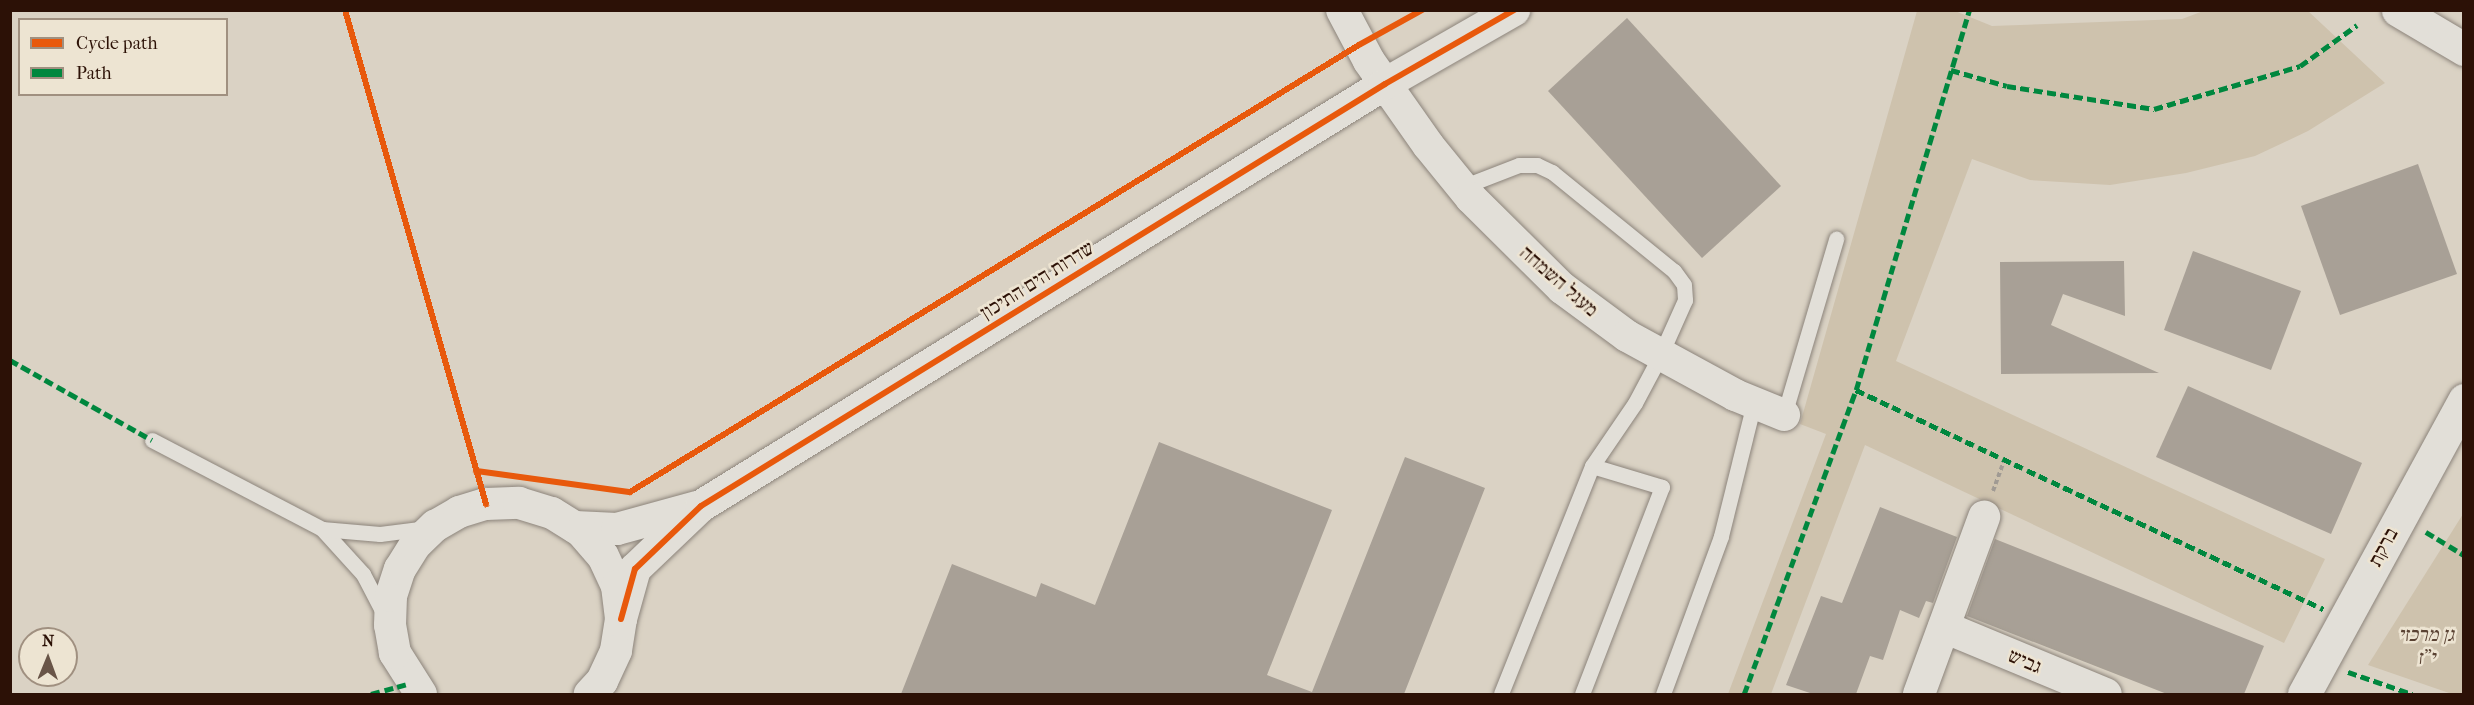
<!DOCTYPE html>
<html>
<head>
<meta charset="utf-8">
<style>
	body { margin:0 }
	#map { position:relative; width:2474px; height:705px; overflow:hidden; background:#dad2c4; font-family:"IM FELL French Canon","Frank Ruhl Libre",serif }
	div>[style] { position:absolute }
	.green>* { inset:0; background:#cec2ad }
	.building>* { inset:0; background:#a8a096 }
	.path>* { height:4px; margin-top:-2px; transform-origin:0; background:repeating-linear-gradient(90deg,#a09a93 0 4.5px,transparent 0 7.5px) }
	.roads { filter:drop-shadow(0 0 2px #8c847b) drop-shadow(0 0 2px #8c847b) }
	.lane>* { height:15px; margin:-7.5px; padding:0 7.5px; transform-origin:7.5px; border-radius:7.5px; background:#e2dfd8 }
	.street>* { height:32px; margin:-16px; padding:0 16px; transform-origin:16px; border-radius:16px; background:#e2dfd8 }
	.secondary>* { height:33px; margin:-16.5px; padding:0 16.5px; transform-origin:16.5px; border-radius:16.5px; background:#e2dfd8 }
	.quiet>* { height:4.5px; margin-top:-2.25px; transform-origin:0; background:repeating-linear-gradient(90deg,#00873e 0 9px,transparent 0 13.5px) }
	.cycleway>* { height:6px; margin:-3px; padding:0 3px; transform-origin:3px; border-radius:3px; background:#e8590c }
	span { translate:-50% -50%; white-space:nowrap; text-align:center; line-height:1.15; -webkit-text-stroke:5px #ede4d2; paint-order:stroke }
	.street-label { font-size:20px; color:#2c1106 }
	.park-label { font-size:20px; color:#5a4233; font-style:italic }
	.frame { position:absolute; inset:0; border:12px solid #2c1106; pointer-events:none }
	.legend { position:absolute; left:18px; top:18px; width:210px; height:78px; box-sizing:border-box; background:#ede4d2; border:2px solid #a09080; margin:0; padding:8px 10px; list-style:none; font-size:18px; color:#2c1106 }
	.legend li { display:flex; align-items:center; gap:12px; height:30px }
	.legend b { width:30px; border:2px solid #a09080 }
	.north { position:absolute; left:18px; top:627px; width:60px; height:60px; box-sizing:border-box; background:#ede4d2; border:2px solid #a09080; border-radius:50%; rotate:1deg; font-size:16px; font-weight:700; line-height:24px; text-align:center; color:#2c1106 }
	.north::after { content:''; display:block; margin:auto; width:21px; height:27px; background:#695548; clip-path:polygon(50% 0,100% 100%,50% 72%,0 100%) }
</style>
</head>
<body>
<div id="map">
	<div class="green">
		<div style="clip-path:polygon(2206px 10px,2308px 11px,2385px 83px,2308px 131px,2255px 156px,2186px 173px,2110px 185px,2030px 180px,1972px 159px,1896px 361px,2325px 559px,2284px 643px,1865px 445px,1771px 694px,1728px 694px,1826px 434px,1800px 424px,1917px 11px,1955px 11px,1992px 26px,2182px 19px)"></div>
		<div style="clip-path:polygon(2463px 514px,2463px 694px,2452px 694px,2368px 665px)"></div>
	</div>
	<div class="building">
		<div style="clip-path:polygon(1627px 18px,1781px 186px,1702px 258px,1548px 91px)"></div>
		<div style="clip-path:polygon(2418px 164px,2457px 274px,2340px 315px,2301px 206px)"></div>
		<div style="clip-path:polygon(2193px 251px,2301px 291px,2271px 370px,2164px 330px)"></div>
		<div style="clip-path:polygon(2124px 261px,2125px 316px,2063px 294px,2051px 325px,2159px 373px,2001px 374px,2000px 262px)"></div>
		<div style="clip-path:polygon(2188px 386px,2362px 463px,2331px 534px,2156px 457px)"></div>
		<div style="clip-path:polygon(1159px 442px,1332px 510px,1267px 675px,1312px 692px,1405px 457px,1485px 488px,1404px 694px,901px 694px,952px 564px,1036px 597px,1041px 583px,1095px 605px)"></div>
		<div style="clip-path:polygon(1880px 507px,1957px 537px,1933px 603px,1926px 601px,1919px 618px,1900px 610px,1883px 660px,1870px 656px,1856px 694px,1813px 694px,1786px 685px,1821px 596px,1842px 603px)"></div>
		<div style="clip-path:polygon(1995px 539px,2264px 646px,2244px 694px,2167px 694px,1967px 616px)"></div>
	</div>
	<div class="path">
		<div style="left:1993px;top:491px;width:33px;rotate:-70deg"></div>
	</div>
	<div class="roads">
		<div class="lane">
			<div style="left:1462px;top:187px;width:61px;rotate:-21.1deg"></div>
			<div style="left:1519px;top:165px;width:18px"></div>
			<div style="left:1537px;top:165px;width:17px;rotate:25deg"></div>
			<div style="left:1552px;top:172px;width:157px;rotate:39.1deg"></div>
			<div style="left:1674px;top:271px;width:17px;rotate:54deg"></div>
			<div style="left:1684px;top:285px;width:15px;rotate:86deg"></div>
			<div style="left:1685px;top:300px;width:61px;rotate:114.1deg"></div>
			<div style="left:1660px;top:356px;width:53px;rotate:118deg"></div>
			<div style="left:1635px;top:403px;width:76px;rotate:124.3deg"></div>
			<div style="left:1592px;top:466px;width:245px;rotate:111.8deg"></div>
			<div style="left:1784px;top:415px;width:184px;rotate:-73.5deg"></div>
			<div style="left:152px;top:440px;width:192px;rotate:27.6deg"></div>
			<div style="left:322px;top:529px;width:61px;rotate:47.7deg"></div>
			<div style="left:363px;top:574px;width:47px;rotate:62.4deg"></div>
			<div style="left:322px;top:529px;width:58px;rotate:4.9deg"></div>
			<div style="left:380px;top:534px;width:46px;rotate:-7.4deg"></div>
			<div style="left:1582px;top:694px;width:222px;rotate:-68.9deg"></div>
			<div style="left:1662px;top:487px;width:73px;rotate:-163.3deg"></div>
			<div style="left:1663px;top:694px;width:168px;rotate:-69.8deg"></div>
			<div style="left:1721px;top:536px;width:137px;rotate:-76.1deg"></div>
		</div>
		<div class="street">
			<div style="left:1342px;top:10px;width:58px;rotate:62.1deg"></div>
			<div style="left:1369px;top:61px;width:103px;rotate:54.9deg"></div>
			<div style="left:1428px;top:145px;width:68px;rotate:50.9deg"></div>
			<div style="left:1471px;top:198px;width:128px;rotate:44.7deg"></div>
			<div style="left:1562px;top:288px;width:81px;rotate:36.4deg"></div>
			<div style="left:1627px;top:336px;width:123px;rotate:28.6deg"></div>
			<div style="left:1735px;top:395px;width:53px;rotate:22.2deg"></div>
			<div style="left:575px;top:527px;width:42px;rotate:2.7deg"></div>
			<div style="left:617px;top:529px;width:83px;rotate:-15.4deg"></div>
			<div style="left:621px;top:619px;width:52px;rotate:-74.4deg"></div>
			<div style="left:635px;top:569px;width:91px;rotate:-43.7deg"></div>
			<div style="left:701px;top:506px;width:804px;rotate:-31.67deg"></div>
			<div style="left:1385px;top:84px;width:149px;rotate:-29.8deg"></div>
			<div style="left:1944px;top:627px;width:175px;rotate:22.5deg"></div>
			<div style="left:421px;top:694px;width:49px;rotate:-122.4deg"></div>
			<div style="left:395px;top:653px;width:28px;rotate:-100deg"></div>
			<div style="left:390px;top:625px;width:29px;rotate:-88deg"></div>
			<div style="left:391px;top:596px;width:28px;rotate:-72deg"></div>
			<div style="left:400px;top:569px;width:28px;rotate:-58deg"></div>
			<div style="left:415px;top:545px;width:28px;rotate:-44deg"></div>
			<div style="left:435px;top:526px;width:28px;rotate:-30deg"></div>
			<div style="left:459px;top:512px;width:28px;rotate:-17deg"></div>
			<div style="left:486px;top:504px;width:33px;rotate:-2deg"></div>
			<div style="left:519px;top:503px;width:34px;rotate:17deg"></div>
			<div style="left:552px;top:513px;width:34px;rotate:32deg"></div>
			<div style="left:581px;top:531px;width:33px;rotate:49deg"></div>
			<div style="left:603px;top:556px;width:33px;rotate:65deg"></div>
			<div style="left:617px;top:586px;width:33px;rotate:83deg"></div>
			<div style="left:621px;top:619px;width:32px;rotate:99deg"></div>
			<div style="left:616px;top:651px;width:33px;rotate:115deg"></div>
			<div style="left:602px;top:681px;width:18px;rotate:133deg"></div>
			<div style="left:1919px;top:694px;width:189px;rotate:-69.8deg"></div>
		</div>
		<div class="secondary">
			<div style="left:2398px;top:10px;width:77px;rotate:30.6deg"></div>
			<div style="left:2304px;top:694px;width:335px;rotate:-61.4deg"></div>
		</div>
	</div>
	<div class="quiet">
		<div style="left:1951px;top:70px;width:58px;rotate:15.9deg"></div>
		<div style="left:2007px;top:86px;width:149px;rotate:8.9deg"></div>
		<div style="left:2154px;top:109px;width:152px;rotate:-16.4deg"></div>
		<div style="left:2300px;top:66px;width:70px;rotate:-35.7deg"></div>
		<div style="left:10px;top:360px;width:163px;rotate:29.4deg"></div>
		<div style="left:1856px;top:390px;width:516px;rotate:25.12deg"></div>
		<div style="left:2426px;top:532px;width:44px;rotate:31.2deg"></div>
		<div style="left:2348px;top:672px;width:68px;rotate:19deg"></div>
		<div style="left:371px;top:694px;width:41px;rotate:-15.4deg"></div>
		<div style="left:1744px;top:694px;width:324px;rotate:-69.8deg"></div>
		<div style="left:1856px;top:390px;width:396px;rotate:-73.4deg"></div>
	</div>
	<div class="cycleway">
		<div style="left:345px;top:10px;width:514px;rotate:74.07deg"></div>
		<div style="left:476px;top:471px;width:155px;rotate:7.8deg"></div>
		<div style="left:630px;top:492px;width:855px;rotate:-31.52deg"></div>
		<div style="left:1359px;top:45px;width:72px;rotate:-29.1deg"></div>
		<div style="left:621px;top:619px;width:52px;rotate:-74.4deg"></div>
		<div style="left:635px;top:569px;width:91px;rotate:-43.7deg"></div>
		<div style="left:701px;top:506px;width:804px;rotate:-31.67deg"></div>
		<div style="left:1385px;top:84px;width:149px;rotate:-29.8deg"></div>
	</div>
	<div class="street-label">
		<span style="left:1037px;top:280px;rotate:-32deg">שדרות הים התיכון</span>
		<span style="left:1559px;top:281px;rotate:41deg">מעגל השמחה</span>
		<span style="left:2383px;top:547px;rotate:-62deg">ברקת</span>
		<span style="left:2025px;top:661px;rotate:23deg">גביש</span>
	</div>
	<div class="park-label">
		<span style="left:2426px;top:646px">גן מרכזי<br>י"ז</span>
	</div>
	<div class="frame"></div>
	<ul class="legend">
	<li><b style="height:8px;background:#e8590c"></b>Cycle path</li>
	<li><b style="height:8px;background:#00873e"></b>Path</li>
	</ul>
	<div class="north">N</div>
</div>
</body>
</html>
